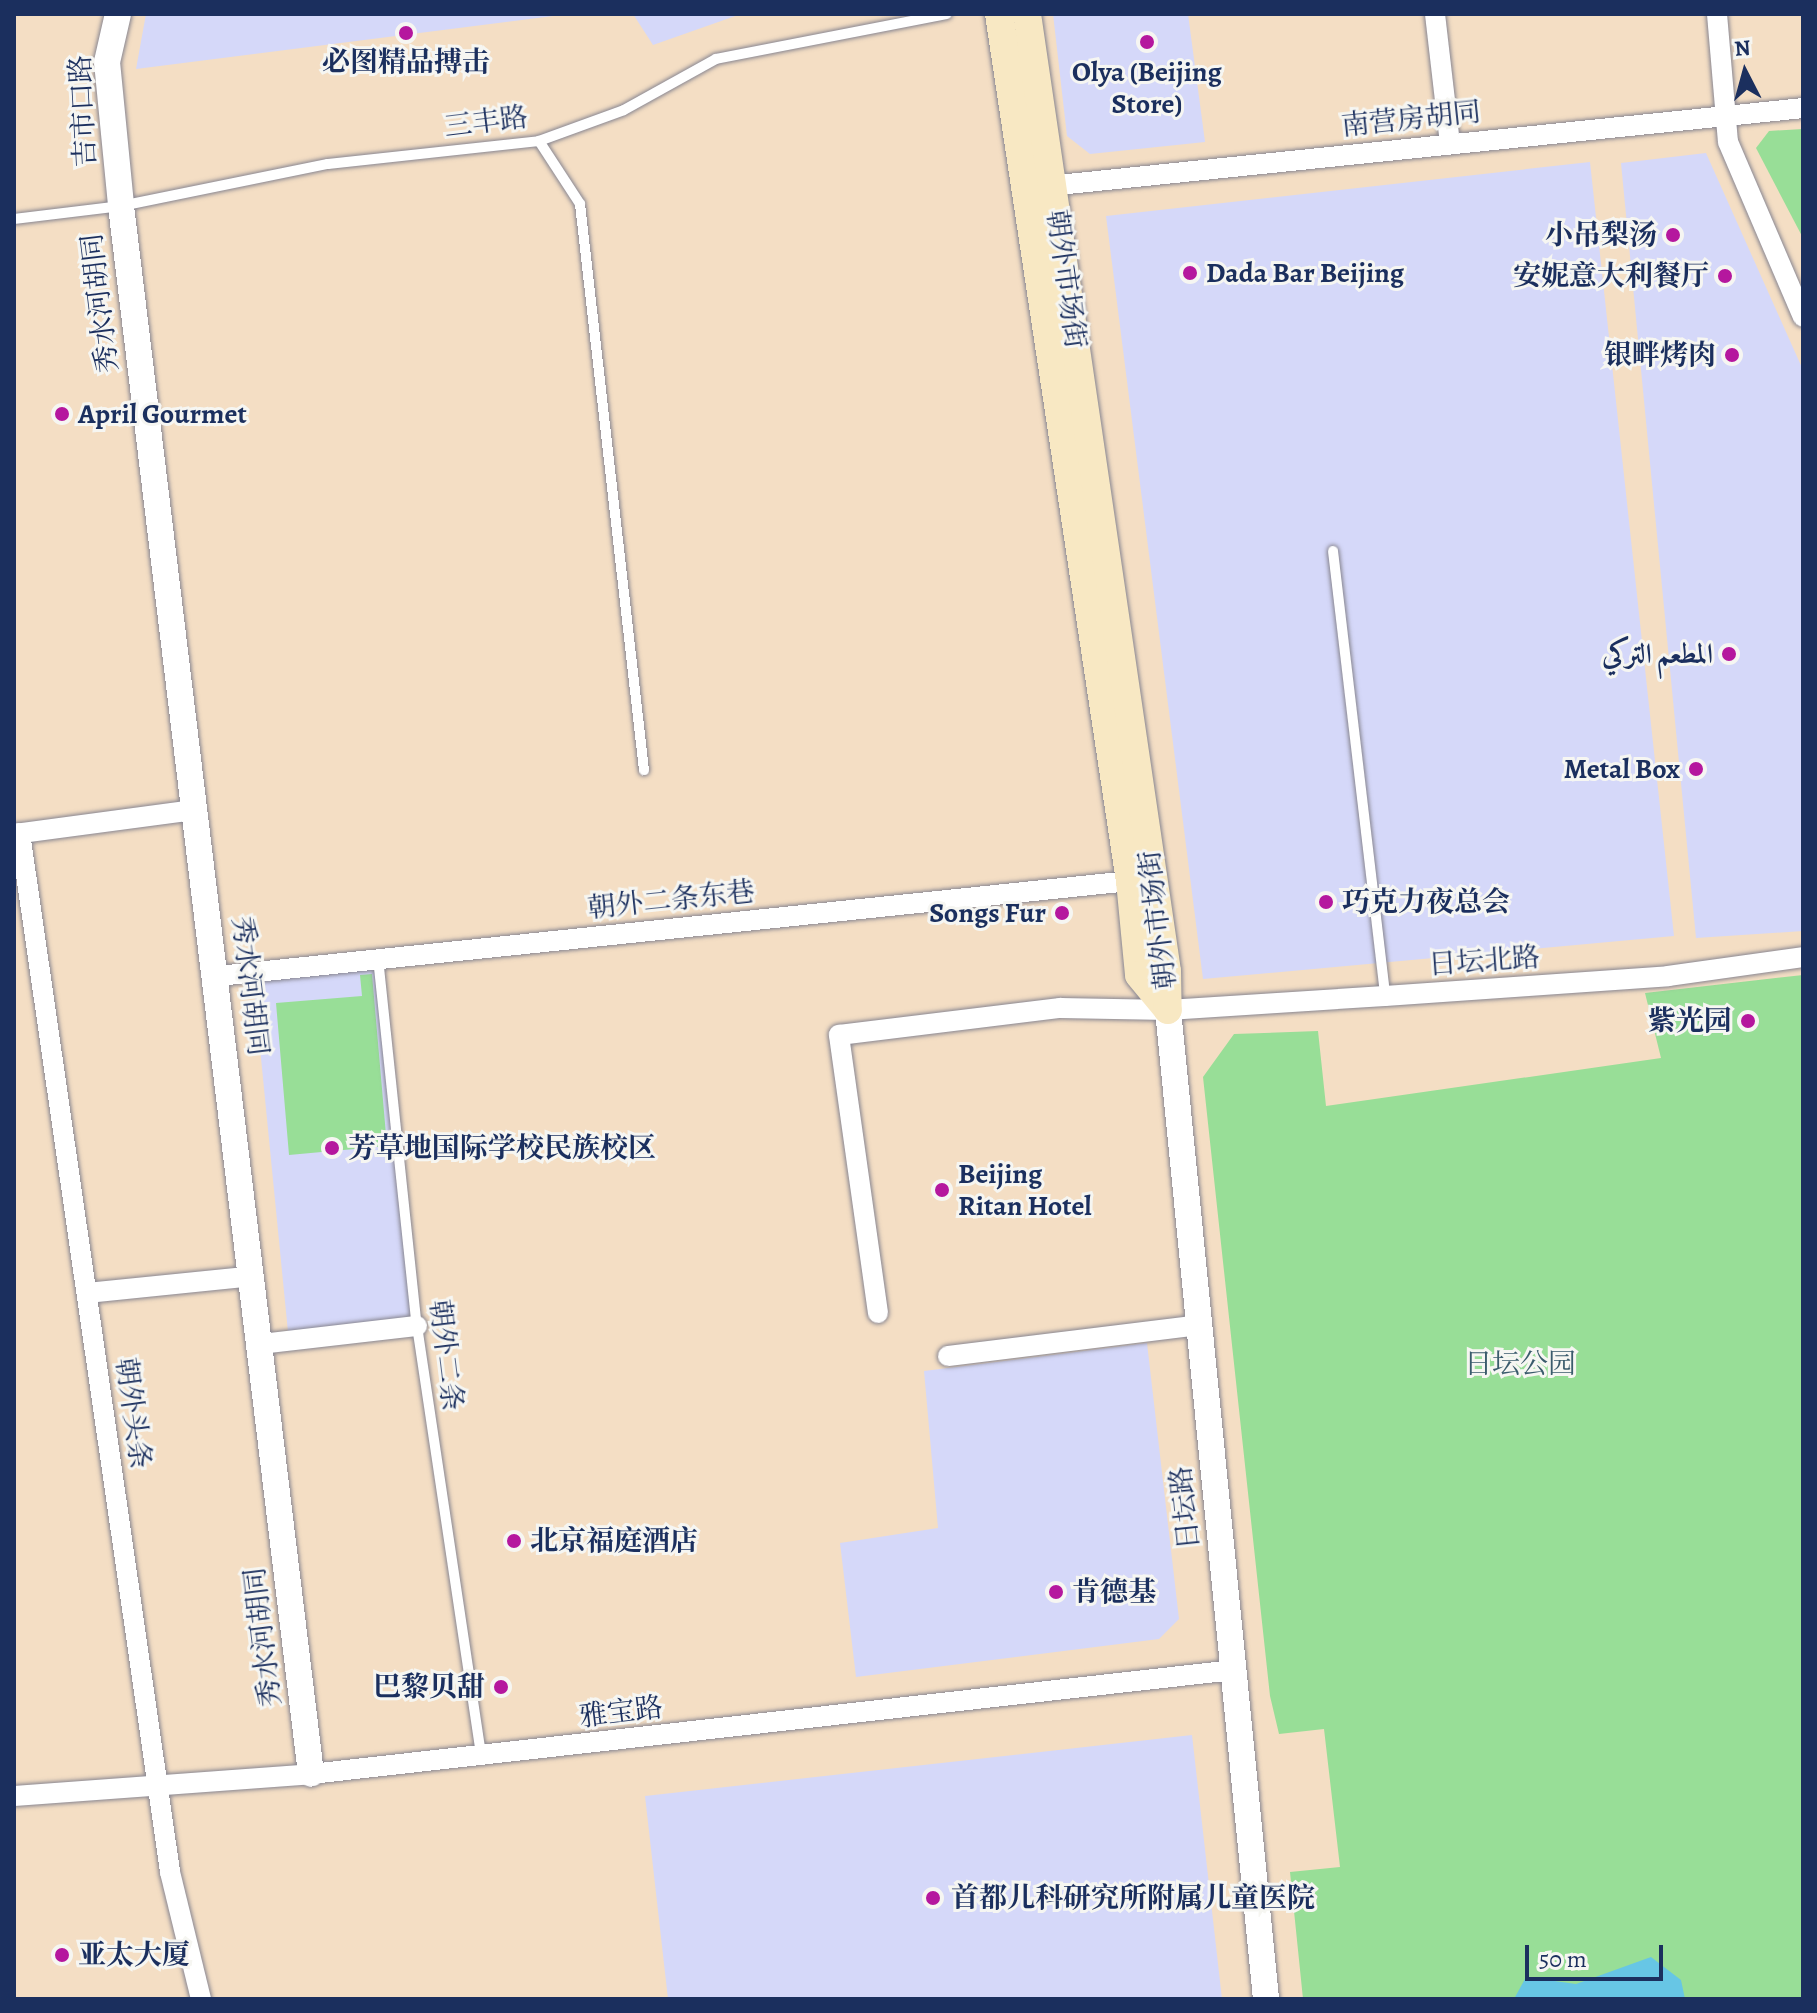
<!DOCTYPE html>
<html>
<head>
<meta charset="utf-8">
<style>
	body { margin:0 }
	#map { position:relative; width:1817px; height:2013px; overflow:hidden; background:#f4dec4; font-family:Alegreya,Amiri,"Noto Serif SC",serif }
	div>[style] { position:absolute }
	.built>* { inset:0; background:#d5d8f9 }
	.green>* { inset:0; background:#98de97 }
	.water>* { inset:0; background:#67c6e5 }
	.roads { filter:drop-shadow(0 0 2px #888691) drop-shadow(0 0 2px #888691) }
	.service>* { height:10px; margin:-5px; padding:0 5px; transform-origin:5px; border-radius:5px; background:#fff }
	.minor>* { height:20px; margin:-10px; padding:0 10px; transform-origin:10px; border-radius:10px; background:#fff }
	.tertiary>* { height:26px; margin:-13px; padding:0 13px; transform-origin:13px; border-radius:13px; background:#fff }
	.secondary>* { height:28px; margin:-14px; padding:0 14px; transform-origin:14px; border-radius:14px; background:#f8e8c3 }
	.dots>* { width:22px; height:22px; translate:-50% -50%; box-sizing:border-box; border:4px solid #f6f6f2; border-radius:50% }
	span { translate:-50% -50%; white-space:nowrap; text-align:center; line-height:1.15; -webkit-text-stroke:6px #f6f6f2; paint-order:stroke }
	.poi-label { font-size:28px; color:#1b2f5e; font-weight:700 }
	.right { translate:-100% -50%; text-align:right }
	.left { translate:0 -50%; text-align:left }
	.street-label { font-size:28px; color:#1b2f5e }
	.park-label { font-size:28px; color:#3a5b6c }
	.frame { position:absolute; inset:0; border:16px solid #1b2f5e; pointer-events:none }
	.north { position:absolute; left:1705px; top:32px; width:80px; height:80px; -webkit-text-stroke:6px #f6f6f2; paint-order:stroke; rotate:354deg; font-size:22px; font-weight:700; line-height:32px; text-align:center; color:#1b2f5e }
	.north::after { content:''; display:block; margin:auto; width:28px; height:36px; background:#1b2f5e; clip-path:polygon(50% 0,100% 100%,50% 72%,0 100%) }
	.scale { position:absolute; left:1525px; top:1945px; width:138px; height:36px; box-sizing:border-box; border:4px solid #1b2f5e; border-top:0; padding-left:10px; font-size:24px; line-height:28px; white-space:nowrap; color:#1b2f5e; -webkit-text-stroke:6px #f6f6f2; paint-order:stroke }
</style>
</head>
<body>
<div id="map">
	<div class="built">
		<div style="clip-path:polygon(146px 14px,569px 14px,136px 69px)"></div>
		<div style="clip-path:polygon(633px 14px,741px 14px,653px 45px)"></div>
		<div style="clip-path:polygon(1053px 14px,1188px 14px,1205px 142px,1090px 154px,1067px 136px)"></div>
		<div style="clip-path:polygon(1706px 153px,1803px 370px,1803px 931px,1696px 938px,1621px 163px)"></div>
		<div style="clip-path:polygon(1590px 162px,1674px 936px,1203px 979px,1106px 216px)"></div>
		<div style="clip-path:polygon(376px 964px,411px 1319px,288px 1332px,253px 977px)"></div>
		<div style="clip-path:polygon(1147px 1343px,1179px 1619px,1159px 1639px,856px 1677px,840px 1543px,938px 1528px,924px 1371px)"></div>
		<div style="clip-path:polygon(1192px 1735px,1222px 1999px,668px 1999px,645px 1796px)"></div>
	</div>
	<div class="green">
		<div style="clip-path:polygon(1803px 129px,1803px 238px,1756px 148px,1769px 131px)"></div>
		<div style="clip-path:polygon(372px 974px,387px 1146px,289px 1155px,276px 1003px,362px 996px,360px 975px)"></div>
		<div style="clip-path:polygon(1803px 975px,1803px 1999px,1303px 1999px,1290px 1872px,1340px 1867px,1324px 1729px,1279px 1734px,1270px 1696px,1203px 1077px,1234px 1034px,1318px 1031px,1326px 1106px,1661px 1058px,1645px 993px)"></div>
	</div>
	<div class="water">
		<div style="clip-path:polygon(1651px 1957px,1681px 1980px,1685px 1999px,1514px 1999px,1526px 1977px,1576px 1984px)"></div>
	</div>
	<div class="roads">
		<div class="service">
			<div style="left:539px;top:141px;width:75px;rotate:56.9deg"></div>
			<div style="left:580px;top:204px;width:570px;rotate:83.55deg"></div>
			<div style="left:14px;top:219px;width:108px;rotate:-6.9deg"></div>
			<div style="left:121px;top:206px;width:211px;rotate:-11.5deg"></div>
			<div style="left:328px;top:164px;width:212px;rotate:-6.2deg"></div>
			<div style="left:539px;top:141px;width:90px;rotate:-20deg"></div>
			<div style="left:624px;top:110px;width:105px;rotate:-29deg"></div>
			<div style="left:716px;top:59px;width:235px;rotate:-11deg"></div>
			<div style="left:1333px;top:551px;width:448px;rotate:83.3deg"></div>
			<div style="left:378px;top:958px;width:370px;rotate:84deg"></div>
			<div style="left:417px;top:1326px;width:435px;rotate:81.5deg"></div>
		</div>
		<div class="minor">
			<div style="left:1435px;top:14px;width:130px;rotate:83.4deg"></div>
			<div style="left:1717px;top:14px;width:128px;rotate:85.1deg"></div>
			<div style="left:1728px;top:142px;width:190px;rotate:66.8deg"></div>
			<div style="left:1039px;top:187px;width:768px;rotate:-5.9deg"></div>
			<div style="left:20px;top:833px;width:1050px;rotate:81.78deg"></div>
			<div style="left:170px;top:1872px;width:131px;rotate:76.3deg"></div>
			<div style="left:14px;top:834px;width:181px;rotate:-7.6deg"></div>
			<div style="left:218px;top:976px;width:917px;rotate:-5.95deg"></div>
			<div style="left:87px;top:1293px;width:167px;rotate:-5.8deg"></div>
			<div style="left:878px;top:1313px;width:281px;rotate:-98deg"></div>
			<div style="left:839px;top:1035px;width:223px;rotate:-7deg"></div>
			<div style="left:1060px;top:1008px;width:108px;rotate:1.1deg"></div>
			<div style="left:1168px;top:1010px;width:217px;rotate:-3.7deg"></div>
			<div style="left:1385px;top:996px;width:284px;rotate:-4deg"></div>
			<div style="left:1668px;top:976px;width:136px;rotate:-8deg"></div>
			<div style="left:261px;top:1344px;width:157px;rotate:-6.6deg"></div>
			<div style="left:948px;top:1356px;width:253px;rotate:-7deg"></div>
			<div style="left:14px;top:1796px;width:298px;rotate:-4.2deg"></div>
			<div style="left:311px;top:1774px;width:929px;rotate:-6.43deg"></div>
		</div>
		<div class="tertiary">
			<div style="left:118px;top:14px;width:49px;rotate:102.9deg"></div>
			<div style="left:107px;top:62px;width:145px;rotate:84.4deg"></div>
			<div style="left:121px;top:206px;width:1579px;rotate:83.09deg"></div>
			<div style="left:1168px;top:1010px;width:994px;rotate:84.34deg"></div>
		</div>
		<div class="secondary">
			<div style="left:999px;top:14px;width:877px;rotate:81.41deg"></div>
			<div style="left:1130px;top:881px;width:94px;rotate:84.5deg"></div>
			<div style="left:1139px;top:975px;width:45px;rotate:50.4deg"></div>
			<div style="left:1027px;top:14px;width:967px;rotate:81.68deg"></div>
			<div style="left:1167px;top:971px;width:39px;rotate:89deg"></div>
		</div>
	</div>
	<div class="dots">
		<div style="left:406px;top:33px;background:#b5179e"></div>
		<div style="left:1147px;top:42px;background:#b5179e"></div>
		<div style="left:1673px;top:235px;background:#b5179e"></div>
		<div style="left:1190px;top:273px;background:#b5179e"></div>
		<div style="left:1725px;top:276px;background:#b5179e"></div>
		<div style="left:1732px;top:355px;background:#b5179e"></div>
		<div style="left:62px;top:414px;background:#b5179e"></div>
		<div style="left:1729px;top:654px;background:#b5179e"></div>
		<div style="left:1696px;top:769px;background:#b5179e"></div>
		<div style="left:1326px;top:902px;background:#b5179e"></div>
		<div style="left:1062px;top:913px;background:#b5179e"></div>
		<div style="left:1748px;top:1021px;background:#b5179e"></div>
		<div style="left:332px;top:1148px;background:#b5179e"></div>
		<div style="left:942px;top:1190px;background:#b5179e"></div>
		<div style="left:514px;top:1541px;background:#b5179e"></div>
		<div style="left:1056px;top:1592px;background:#b5179e"></div>
		<div style="left:501px;top:1687px;background:#b5179e"></div>
		<div style="left:933px;top:1898px;background:#b5179e"></div>
		<div style="left:62px;top:1955px;background:#b5179e"></div>
	</div>
	<div class="poi-label">
		<span style="left:406px;top:62px">必图精品搏击</span>
		<span style="left:1147px;top:88px">Olya (Beijing<br>Store)</span>
		<span class="right" style="left:1657px;top:235px">小吊梨汤</span>
		<span class="left" style="left:1206px;top:273px">Dada Bar Beijing</span>
		<span class="right" style="left:1709px;top:276px">安妮意大利餐厅</span>
		<span class="right" style="left:1716px;top:355px">银畔烤肉</span>
		<span class="left" style="left:78px;top:414px">April Gourmet</span>
		<span class="right" style="left:1713px;top:654px">المطعم التركي</span>
		<span class="right" style="left:1680px;top:769px">Metal Box</span>
		<span class="left" style="left:1342px;top:902px">巧克力夜总会</span>
		<span class="right" style="left:1046px;top:913px">Songs Fur</span>
		<span class="right" style="left:1732px;top:1021px">紫光园</span>
		<span class="left" style="left:348px;top:1148px">芳草地国际学校民族校区</span>
		<span class="left" style="left:958px;top:1190px">Beijing<br>Ritan Hotel</span>
		<span class="left" style="left:530px;top:1541px">北京福庭酒店</span>
		<span class="left" style="left:1072px;top:1592px">肯德基</span>
		<span class="right" style="left:485px;top:1687px">巴黎贝甜</span>
		<span class="left" style="left:951px;top:1898px">首都儿科研究所附属儿童医院</span>
		<span class="left" style="left:78px;top:1955px">亚太大厦</span>
	</div>
	<div class="street-label">
		<span style="left:83px;top:111px;rotate:-93deg">吉市口路</span>
		<span style="left:1411px;top:119px;rotate:-6deg">南营房胡同</span>
		<span style="left:486px;top:122px;rotate:-7deg">三丰路</span>
		<span style="left:1066px;top:279px;rotate:82deg">朝外市场街</span>
		<span style="left:100px;top:303px;rotate:-97deg">秀水河胡同</span>
		<span style="left:671px;top:900px;rotate:-6deg">朝外二条东巷</span>
		<span style="left:1158px;top:920px;rotate:-97deg">朝外市场街</span>
		<span style="left:1484px;top:961px;rotate:-4deg">日坛北路</span>
		<span style="left:250px;top:986px;rotate:83deg">秀水河胡同</span>
		<span style="left:446px;top:1355px;rotate:83deg">朝外二条</span>
		<span style="left:133px;top:1413px;rotate:82deg">朝外头条</span>
		<span style="left:1185px;top:1508px;rotate:-96deg">日坛路</span>
		<span style="left:263px;top:1637px;rotate:-97deg">秀水河胡同</span>
		<span style="left:621px;top:1712px;rotate:-7deg">雅宝路</span>
	</div>
	<div class="park-label">
		<span style="left:1520px;top:1364px">日坛公园</span>
	</div>
	<div class="frame"></div>
	<div class="north">N</div>
	<div class="scale">50 m</div>
</div>
</body>
</html>
